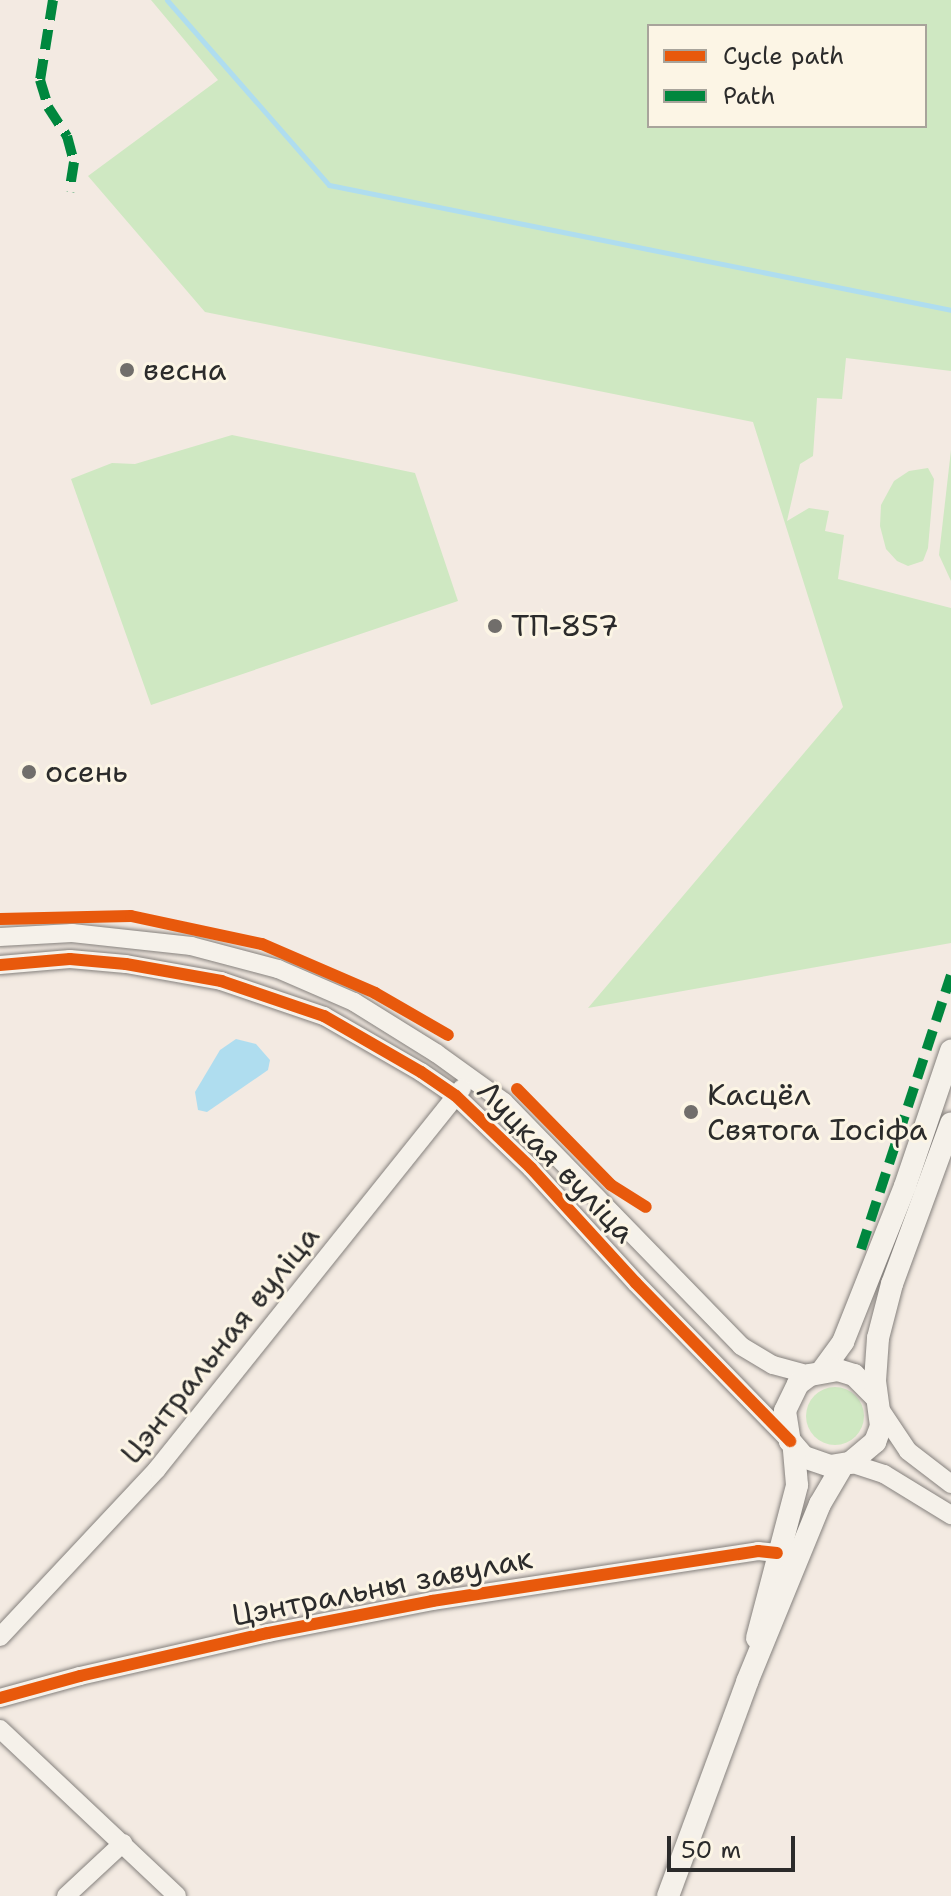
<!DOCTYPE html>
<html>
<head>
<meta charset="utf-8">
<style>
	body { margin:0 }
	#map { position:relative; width:951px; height:1896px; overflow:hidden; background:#f3eae2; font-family:"Shantell Sans",sans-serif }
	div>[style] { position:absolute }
	.green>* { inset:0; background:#cfe8c2 }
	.round { border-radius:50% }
	.water>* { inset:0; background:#afddef }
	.stream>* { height:5px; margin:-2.5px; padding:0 2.5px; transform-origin:2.5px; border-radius:2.5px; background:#afddef }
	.roads { filter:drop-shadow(0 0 2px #85817d) drop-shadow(0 0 2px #85817d) }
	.minor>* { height:18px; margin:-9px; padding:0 9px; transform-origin:9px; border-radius:9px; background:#f5f1ea }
	.major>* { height:22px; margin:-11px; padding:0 11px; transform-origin:11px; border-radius:11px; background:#f5f1ea }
	.quiet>* { height:10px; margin-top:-5px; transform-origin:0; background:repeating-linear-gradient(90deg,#00873e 0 20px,transparent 0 30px) }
	.cycleway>* { height:12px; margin:-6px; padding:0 6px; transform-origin:6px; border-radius:6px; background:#e8590c }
	.dots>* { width:22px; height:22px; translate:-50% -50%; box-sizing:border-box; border:4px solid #fcf5e5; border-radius:50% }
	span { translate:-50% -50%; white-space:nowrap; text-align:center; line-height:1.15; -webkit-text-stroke:6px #fcf5e5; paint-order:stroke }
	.poi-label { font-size:30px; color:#2b2b2b }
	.left { translate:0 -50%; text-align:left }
	.street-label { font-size:30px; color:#2b2b2b }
	.legend { position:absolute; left:647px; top:24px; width:280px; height:104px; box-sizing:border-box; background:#fcf5e5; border:2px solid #a8a49b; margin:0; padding:10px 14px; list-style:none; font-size:24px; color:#2b2b2b }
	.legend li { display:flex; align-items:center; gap:16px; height:40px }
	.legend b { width:40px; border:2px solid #a8a49b }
	.scale { position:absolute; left:667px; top:1836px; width:128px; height:36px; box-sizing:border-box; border:4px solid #2b2b2b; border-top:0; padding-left:10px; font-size:24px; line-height:28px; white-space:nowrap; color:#2b2b2b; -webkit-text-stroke:6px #fcf5e5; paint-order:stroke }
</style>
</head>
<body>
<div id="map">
	<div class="green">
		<div style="clip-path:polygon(evenodd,151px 0,951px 0,951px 371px,846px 358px,842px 399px,817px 398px,813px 456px,800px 464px,787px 521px,809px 508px,829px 511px,825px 531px,844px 535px,838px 579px,951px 608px,951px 943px,588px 1008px,843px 707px,753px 422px,205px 312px,88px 176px,218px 80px,151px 0,925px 26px,925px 126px,649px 126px,649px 26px,925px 26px)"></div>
		<div style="clip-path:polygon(232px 435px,415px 473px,458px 601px,151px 705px,71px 479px,112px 463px,135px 464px)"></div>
		<div style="clip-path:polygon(951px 450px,951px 581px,939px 555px)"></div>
		<div style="clip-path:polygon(928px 468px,934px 479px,928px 548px,923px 561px,908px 566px,897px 561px,886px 549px,880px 526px,881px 505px,894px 481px,909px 471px)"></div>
		<div class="round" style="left:806px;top:1387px;width:58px;height:58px"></div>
	</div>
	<div class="water">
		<div style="clip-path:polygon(236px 1039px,256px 1044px,270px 1060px,268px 1070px,207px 1112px,198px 1110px,195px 1092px,220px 1050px)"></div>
	</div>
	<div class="stream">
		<div style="left:167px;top:0;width:246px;rotate:48.8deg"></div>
		<div style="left:329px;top:185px;width:634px;rotate:11.36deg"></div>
	</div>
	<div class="roads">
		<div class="minor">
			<div style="left:0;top:937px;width:72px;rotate:-3.2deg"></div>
			<div style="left:72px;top:933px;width:120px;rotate:6.2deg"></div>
			<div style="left:191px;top:946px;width:90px;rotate:14.8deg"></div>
			<div style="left:278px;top:969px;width:83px;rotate:23.5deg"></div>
			<div style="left:354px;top:1002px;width:97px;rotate:31.9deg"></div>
			<div style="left:436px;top:1053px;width:84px;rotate:35.8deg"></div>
			<div style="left:504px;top:1102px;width:340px;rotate:45.8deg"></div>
			<div style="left:741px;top:1346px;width:37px;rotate:31deg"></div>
			<div style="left:773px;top:1365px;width:38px;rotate:15deg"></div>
			<div style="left:0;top:965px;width:70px;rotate:-4.9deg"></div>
			<div style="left:70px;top:959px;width:56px;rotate:5.1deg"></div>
			<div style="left:126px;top:964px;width:97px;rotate:10.1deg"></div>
			<div style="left:221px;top:981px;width:109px;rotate:18.8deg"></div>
			<div style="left:324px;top:1016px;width:112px;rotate:30deg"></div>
			<div style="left:421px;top:1072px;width:42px;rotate:34.4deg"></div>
			<div style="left:456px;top:1096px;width:104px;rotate:43.8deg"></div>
			<div style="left:531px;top:1168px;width:156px;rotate:47.6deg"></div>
			<div style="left:636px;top:1283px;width:221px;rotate:45.7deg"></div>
			<div style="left:880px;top:1409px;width:50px;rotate:56.3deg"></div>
			<div style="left:908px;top:1451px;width:54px;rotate:37.5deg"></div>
			<div style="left:850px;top:1463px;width:36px;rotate:18deg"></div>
			<div style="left:884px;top:1474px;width:79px;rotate:31.5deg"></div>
			<div style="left:0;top:1637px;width:230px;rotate:-46.9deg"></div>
			<div style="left:157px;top:1469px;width:488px;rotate:-51.3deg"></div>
			<div style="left:0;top:1698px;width:83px;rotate:-15.4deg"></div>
			<div style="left:80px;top:1676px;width:193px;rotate:-12.9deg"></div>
			<div style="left:268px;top:1633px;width:167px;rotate:-11deg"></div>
			<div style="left:432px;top:1601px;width:330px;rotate:-8.7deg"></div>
			<div style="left:758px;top:1551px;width:19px;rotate:6deg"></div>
			<div style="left:0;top:1729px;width:243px;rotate:43.3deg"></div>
			<div style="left:66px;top:1896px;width:78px;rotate:-42.9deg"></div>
		</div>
		<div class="major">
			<div style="left:822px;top:1371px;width:36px;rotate:-54deg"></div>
			<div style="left:843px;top:1342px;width:168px;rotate:-68.3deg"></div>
			<div style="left:905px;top:1186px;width:143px;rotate:-71.2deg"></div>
			<div style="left:876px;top:1397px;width:31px;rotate:-135deg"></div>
			<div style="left:854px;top:1375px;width:17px;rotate:-163deg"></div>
			<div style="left:838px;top:1370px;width:28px;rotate:170deg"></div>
			<div style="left:810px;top:1375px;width:15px;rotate:143deg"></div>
			<div style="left:798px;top:1384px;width:30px;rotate:116deg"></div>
			<div style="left:785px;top:1411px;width:30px;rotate:81deg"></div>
			<div style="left:790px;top:1441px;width:21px;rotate:49deg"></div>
			<div style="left:804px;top:1457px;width:28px;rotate:19deg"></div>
			<div style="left:830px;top:1466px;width:20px;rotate:-9deg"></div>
			<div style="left:850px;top:1463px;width:33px;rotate:-40deg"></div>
			<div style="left:875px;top:1442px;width:17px;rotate:-69deg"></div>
			<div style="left:881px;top:1426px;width:45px;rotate:-97.6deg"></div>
			<div style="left:875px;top:1381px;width:43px;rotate:-86deg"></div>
			<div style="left:878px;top:1338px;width:56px;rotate:-75.5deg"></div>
			<div style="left:892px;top:1284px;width:171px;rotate:-69.8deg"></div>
			<div style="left:757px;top:1638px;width:158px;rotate:-75.3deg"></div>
			<div style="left:797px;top:1485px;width:38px;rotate:-95deg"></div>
			<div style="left:668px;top:1896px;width:228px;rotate:-69.7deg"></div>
			<div style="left:747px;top:1682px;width:192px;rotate:-67.7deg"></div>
			<div style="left:820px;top:1504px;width:45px;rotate:-59.5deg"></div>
		</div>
	</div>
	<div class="quiet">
		<div style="left:53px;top:0;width:81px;rotate:99.2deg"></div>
		<div style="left:40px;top:80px;width:28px;rotate:73deg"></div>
		<div style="left:48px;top:107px;width:35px;rotate:57deg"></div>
		<div style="left:67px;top:136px;width:27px;rotate:75deg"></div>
		<div style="left:74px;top:162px;width:30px;rotate:99deg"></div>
		<div style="left:861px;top:1249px;width:288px;rotate:-71.8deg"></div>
	</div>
	<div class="cycleway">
		<div style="left:0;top:919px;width:131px;rotate:-1.3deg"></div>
		<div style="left:131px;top:916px;width:134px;rotate:12.1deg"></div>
		<div style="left:262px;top:944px;width:123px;rotate:23.4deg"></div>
		<div style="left:375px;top:993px;width:84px;rotate:29.9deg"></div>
		<div style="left:0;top:965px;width:70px;rotate:-4.9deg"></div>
		<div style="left:70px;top:959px;width:56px;rotate:5.1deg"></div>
		<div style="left:126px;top:964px;width:97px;rotate:10.1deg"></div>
		<div style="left:221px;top:981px;width:109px;rotate:18.8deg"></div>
		<div style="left:324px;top:1016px;width:112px;rotate:30deg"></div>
		<div style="left:421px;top:1072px;width:42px;rotate:34.4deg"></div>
		<div style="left:456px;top:1096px;width:104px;rotate:43.8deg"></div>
		<div style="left:531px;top:1168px;width:156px;rotate:47.6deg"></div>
		<div style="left:636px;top:1283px;width:221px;rotate:45.7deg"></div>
		<div style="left:517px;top:1089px;width:134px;rotate:45.6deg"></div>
		<div style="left:611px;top:1185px;width:41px;rotate:32.2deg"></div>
		<div style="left:0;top:1698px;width:83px;rotate:-15.4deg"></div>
		<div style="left:80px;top:1676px;width:193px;rotate:-12.9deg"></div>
		<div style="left:268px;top:1633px;width:167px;rotate:-11deg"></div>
		<div style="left:432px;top:1601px;width:330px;rotate:-8.7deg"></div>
		<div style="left:758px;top:1551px;width:19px;rotate:6deg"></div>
	</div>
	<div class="dots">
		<div style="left:127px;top:370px;background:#716e6b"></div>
		<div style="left:495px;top:626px;background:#716e6b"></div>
		<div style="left:29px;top:772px;background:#716e6b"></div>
		<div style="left:691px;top:1112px;background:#716e6b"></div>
	</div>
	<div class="poi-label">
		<span class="left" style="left:143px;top:370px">весна</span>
		<span class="left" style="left:511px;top:626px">ТП-857</span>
		<span class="left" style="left:45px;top:772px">осень</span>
		<span class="left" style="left:707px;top:1112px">Касцёл<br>Святога Іосіфа</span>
	</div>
	<div class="street-label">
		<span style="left:556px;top:1162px;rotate:46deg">Луцкая вуліца</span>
		<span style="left:220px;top:1345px;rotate:-51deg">Цэнтральная вуліца</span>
		<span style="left:382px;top:1587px;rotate:-11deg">Цэнтральны завулак</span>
	</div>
	<ul class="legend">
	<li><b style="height:10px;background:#e8590c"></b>Cycle path</li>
	<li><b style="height:10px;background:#00873e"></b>Path</li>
	</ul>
	<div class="scale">50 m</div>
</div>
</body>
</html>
